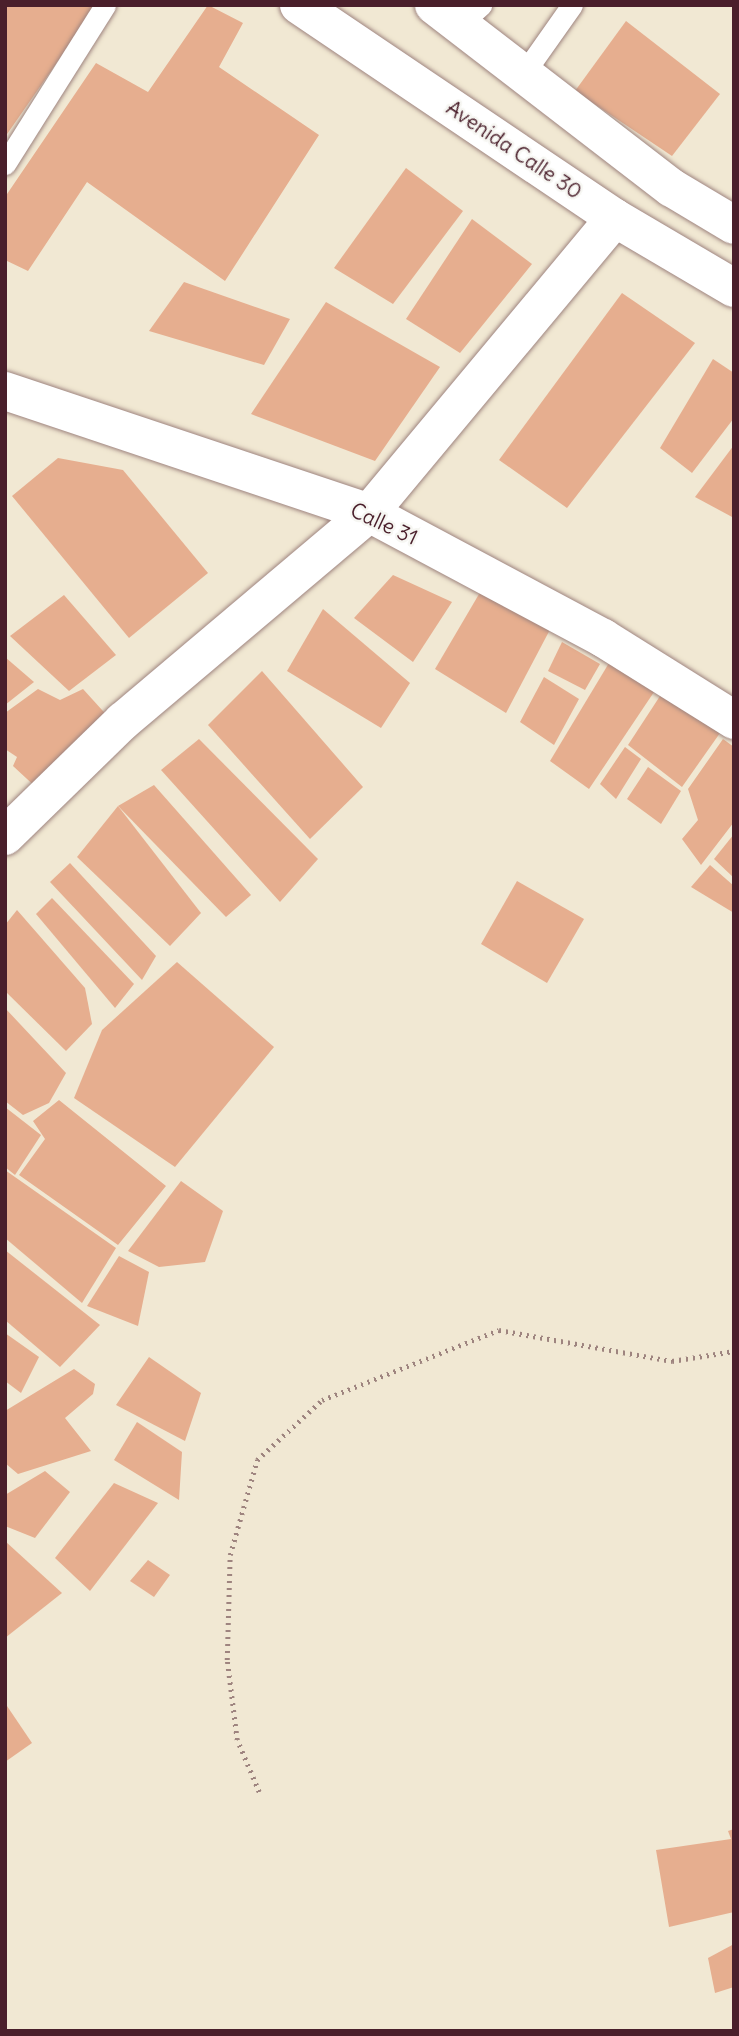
<!DOCTYPE html>
<html>
<head>
<meta charset="utf-8">
<style>
	body { margin:0 }
	#map { position:relative; width:739px; height:2036px; overflow:hidden; background:#f1e8d3; font-family:Delius,sans-serif }
	div>[style] { position:absolute }
	.building>* { inset:0; background:#e6ae8f }
	.path>* { height:4.5px; margin-top:-2.25px; transform-origin:0; background:repeating-linear-gradient(90deg,#9e847f 0 2px,transparent 0 7px) }
	.roads { filter:drop-shadow(0 0 2px #9e847f) drop-shadow(0 0 2px #9e847f) }
	.lane>* { height:21px; margin:-10.5px; padding:0 10.5px; transform-origin:10.5px; border-radius:10.5px; background:#fff }
	.street>* { height:38px; margin:-19px; padding:0 19px; transform-origin:19px; border-radius:19px; background:#fff }
	.secondary>* { height:38px; margin:-19px; padding:0 19px; transform-origin:19px; border-radius:19px; background:#fff }
	span { translate:-50% -50%; white-space:nowrap; text-align:center; line-height:1.15; -webkit-text-stroke:5px #f6f6f2; paint-order:stroke }
	.street-label { font-size:21px; color:#4a1f2b }
	.frame { position:absolute; inset:0; border:7px solid #4a1f2b; pointer-events:none }
</style>
</head>
<body>
<div id="map">
	<div class="building">
		<div style="clip-path:polygon(5px 5px,97px 5px,5px 137px)"></div>
		<div style="clip-path:polygon(208px 5px,243px 23px,219px 67px,319px 135px,225px 281px,87px 182px,28px 271px,5px 260px,5px 197px,96px 63px,148px 92px)"></div>
		<div style="clip-path:polygon(626px 21px,720px 94px,672px 156px,575px 91px)"></div>
		<div style="clip-path:polygon(406px 168px,463px 211px,393px 304px,334px 268px)"></div>
		<div style="clip-path:polygon(472px 219px,532px 264px,460px 353px,406px 319px)"></div>
		<div style="clip-path:polygon(184px 282px,290px 319px,264px 365px,149px 331px)"></div>
		<div style="clip-path:polygon(622px 293px,695px 343px,567px 508px,499px 460px)"></div>
		<div style="clip-path:polygon(326px 302px,440px 367px,375px 461px,251px 414px)"></div>
		<div style="clip-path:polygon(713px 359px,734px 373px,734px 418px,692px 473px,660px 448px)"></div>
		<div style="clip-path:polygon(734px 445px,734px 518px,695px 497px)"></div>
		<div style="clip-path:polygon(58px 458px,123px 470px,208px 573px,129px 638px,12px 496px)"></div>
		<div style="clip-path:polygon(393px 575px,452px 602px,413px 662px,354px 618px)"></div>
		<div style="clip-path:polygon(482px 589px,554px 622px,506px 713px,435px 669px)"></div>
		<div style="clip-path:polygon(64px 595px,116px 655px,69px 691px,10px 636px)"></div>
		<div style="clip-path:polygon(323px 609px,410px 683px,381px 728px,287px 671px)"></div>
		<div style="clip-path:polygon(562px 642px,600px 664px,585px 690px,548px 671px)"></div>
		<div style="clip-path:polygon(5px 657px,34px 682px,5px 705px)"></div>
		<div style="clip-path:polygon(609px 663px,656px 689px,589px 789px,550px 761px)"></div>
		<div style="clip-path:polygon(262px 671px,363px 787px,310px 839px,208px 725px)"></div>
		<div style="clip-path:polygon(544px 677px,579px 699px,554px 745px,520px 722px)"></div>
		<div style="clip-path:polygon(38px 689px,60px 700px,83px 689px,112px 721px,40px 791px,13px 766px,17px 757px,5px 749px,5px 713px)"></div>
		<div style="clip-path:polygon(662px 693px,720px 733px,682px 787px,628px 745px)"></div>
		<div style="clip-path:polygon(199px 739px,318px 859px,280px 902px,161px 770px)"></div>
		<div style="clip-path:polygon(723px 739px,734px 747px,734px 822px,701px 865px,682px 839px,698px 820px,688px 789px)"></div>
		<div style="clip-path:polygon(625px 747px,641px 759px,616px 799px,600px 784px)"></div>
		<div style="clip-path:polygon(648px 767px,681px 791px,661px 824px,627px 799px)"></div>
		<div style="clip-path:polygon(154px 785px,251px 895px,226px 917px,118px 806px)"></div>
		<div style="clip-path:polygon(118px 806px,201px 913px,170px 946px,77px 857px)"></div>
		<div style="clip-path:polygon(734px 834px,734px 878px,714px 859px)"></div>
		<div style="clip-path:polygon(70px 863px,156px 956px,142px 980px,50px 882px)"></div>
		<div style="clip-path:polygon(710px 865px,734px 886px,734px 913px,691px 887px)"></div>
		<div style="clip-path:polygon(517px 881px,584px 919px,547px 983px,481px 944px)"></div>
		<div style="clip-path:polygon(52px 898px,134px 984px,115px 1008px,36px 914px)"></div>
		<div style="clip-path:polygon(17px 910px,85px 988px,92px 1024px,66px 1051px,5px 991px,5px 925px)"></div>
		<div style="clip-path:polygon(177px 962px,274px 1047px,175px 1167px,74px 1098px,102px 1030px)"></div>
		<div style="clip-path:polygon(5px 1008px,66px 1073px,49px 1103px,23px 1115px,5px 1101px)"></div>
		<div style="clip-path:polygon(59px 1100px,166px 1186px,118px 1245px,19px 1175px,45px 1139px,33px 1121px)"></div>
		<div style="clip-path:polygon(5px 1107px,41px 1135px,15px 1175px,5px 1167px)"></div>
		<div style="clip-path:polygon(5px 1170px,116px 1248px,82px 1303px,5px 1238px)"></div>
		<div style="clip-path:polygon(181px 1181px,223px 1211px,205px 1262px,159px 1267px,128px 1251px)"></div>
		<div style="clip-path:polygon(5px 1250px,100px 1325px,60px 1367px,5px 1320px)"></div>
		<div style="clip-path:polygon(119px 1256px,149px 1272px,138px 1326px,87px 1306px)"></div>
		<div style="clip-path:polygon(5px 1333px,39px 1357px,21px 1393px,5px 1381px)"></div>
		<div style="clip-path:polygon(149px 1357px,201px 1393px,185px 1441px,116px 1405px)"></div>
		<div style="clip-path:polygon(74px 1369px,95px 1384px,93px 1394px,65px 1418px,91px 1451px,18px 1474px,5px 1463px,5px 1411px)"></div>
		<div style="clip-path:polygon(137px 1422px,182px 1452px,179px 1500px,114px 1460px)"></div>
		<div style="clip-path:polygon(45px 1471px,70px 1492px,35px 1538px,5px 1526px,5px 1495px)"></div>
		<div style="clip-path:polygon(114px 1483px,158px 1503px,90px 1591px,55px 1558px)"></div>
		<div style="clip-path:polygon(5px 1541px,62px 1593px,5px 1638px)"></div>
		<div style="clip-path:polygon(148px 1560px,170px 1575px,154px 1597px,130px 1581px)"></div>
		<div style="clip-path:polygon(5px 1703px,32px 1743px,5px 1762px)"></div>
		<div style="clip-path:polygon(734px 1829px,734px 1912px,669px 1927px,656px 1850px,731px 1839px,728px 1831px)"></div>
		<div style="clip-path:polygon(734px 1944px,734px 1987px,715px 1993px,708px 1958px)"></div>
	</div>
	<div class="path">
		<div style="left:259px;top:1792px;width:56px;rotate:-112.9deg"></div>
		<div style="left:237px;top:1740px;width:81px;rotate:-97.1deg"></div>
		<div style="left:227px;top:1660px;width:105px;rotate:-88.4deg"></div>
		<div style="left:230px;top:1555px;width:99px;rotate:-74.1deg"></div>
		<div style="left:257px;top:1460px;width:88px;rotate:-42.7deg"></div>
		<div style="left:322px;top:1400px;width:190px;rotate:-21.6deg"></div>
		<div style="left:499px;top:1330px;width:176px;rotate:10.2deg"></div>
		<div style="left:672px;top:1361px;width:63px;rotate:-9.2deg"></div>
	</div>
	<div class="roads">
		<div class="lane">
			<div style="left:459px;top:25px;width:30px;rotate:-42deg"></div>
			<div style="left:524px;top:73px;width:83px;rotate:-54.8deg"></div>
			<div style="left:5px;top:164px;width:188px;rotate:-57.8deg"></div>
		</div>
		<div class="street">
			<div style="left:5px;top:391px;width:384px;rotate:18.5deg"></div>
			<div style="left:369px;top:513px;width:265px;rotate:28.1deg"></div>
			<div style="left:603px;top:638px;width:155px;rotate:32deg"></div>
			<div style="left:5px;top:836px;width:165px;rotate:-44.3deg"></div>
			<div style="left:123px;top:721px;width:322px;rotate:-40.2deg"></div>
			<div style="left:369px;top:513px;width:384px;rotate:-50.2deg"></div>
		</div>
		<div class="secondary">
			<div style="left:299px;top:5px;width:381px;rotate:34deg"></div>
			<div style="left:615px;top:218px;width:138px;rotate:30.5deg"></div>
			<div style="left:434px;top:5px;width:300px;rotate:37.6deg"></div>
			<div style="left:672px;top:188px;width:72px;rotate:30.8deg"></div>
		</div>
	</div>
	<div class="street-label">
		<span style="left:514px;top:150px;rotate:34deg">Avenida Calle 30</span>
		<span style="left:384px;top:524px;rotate:25deg">Calle 31</span>
	</div>
	<div class="frame"></div>
</div>
</body>
</html>
